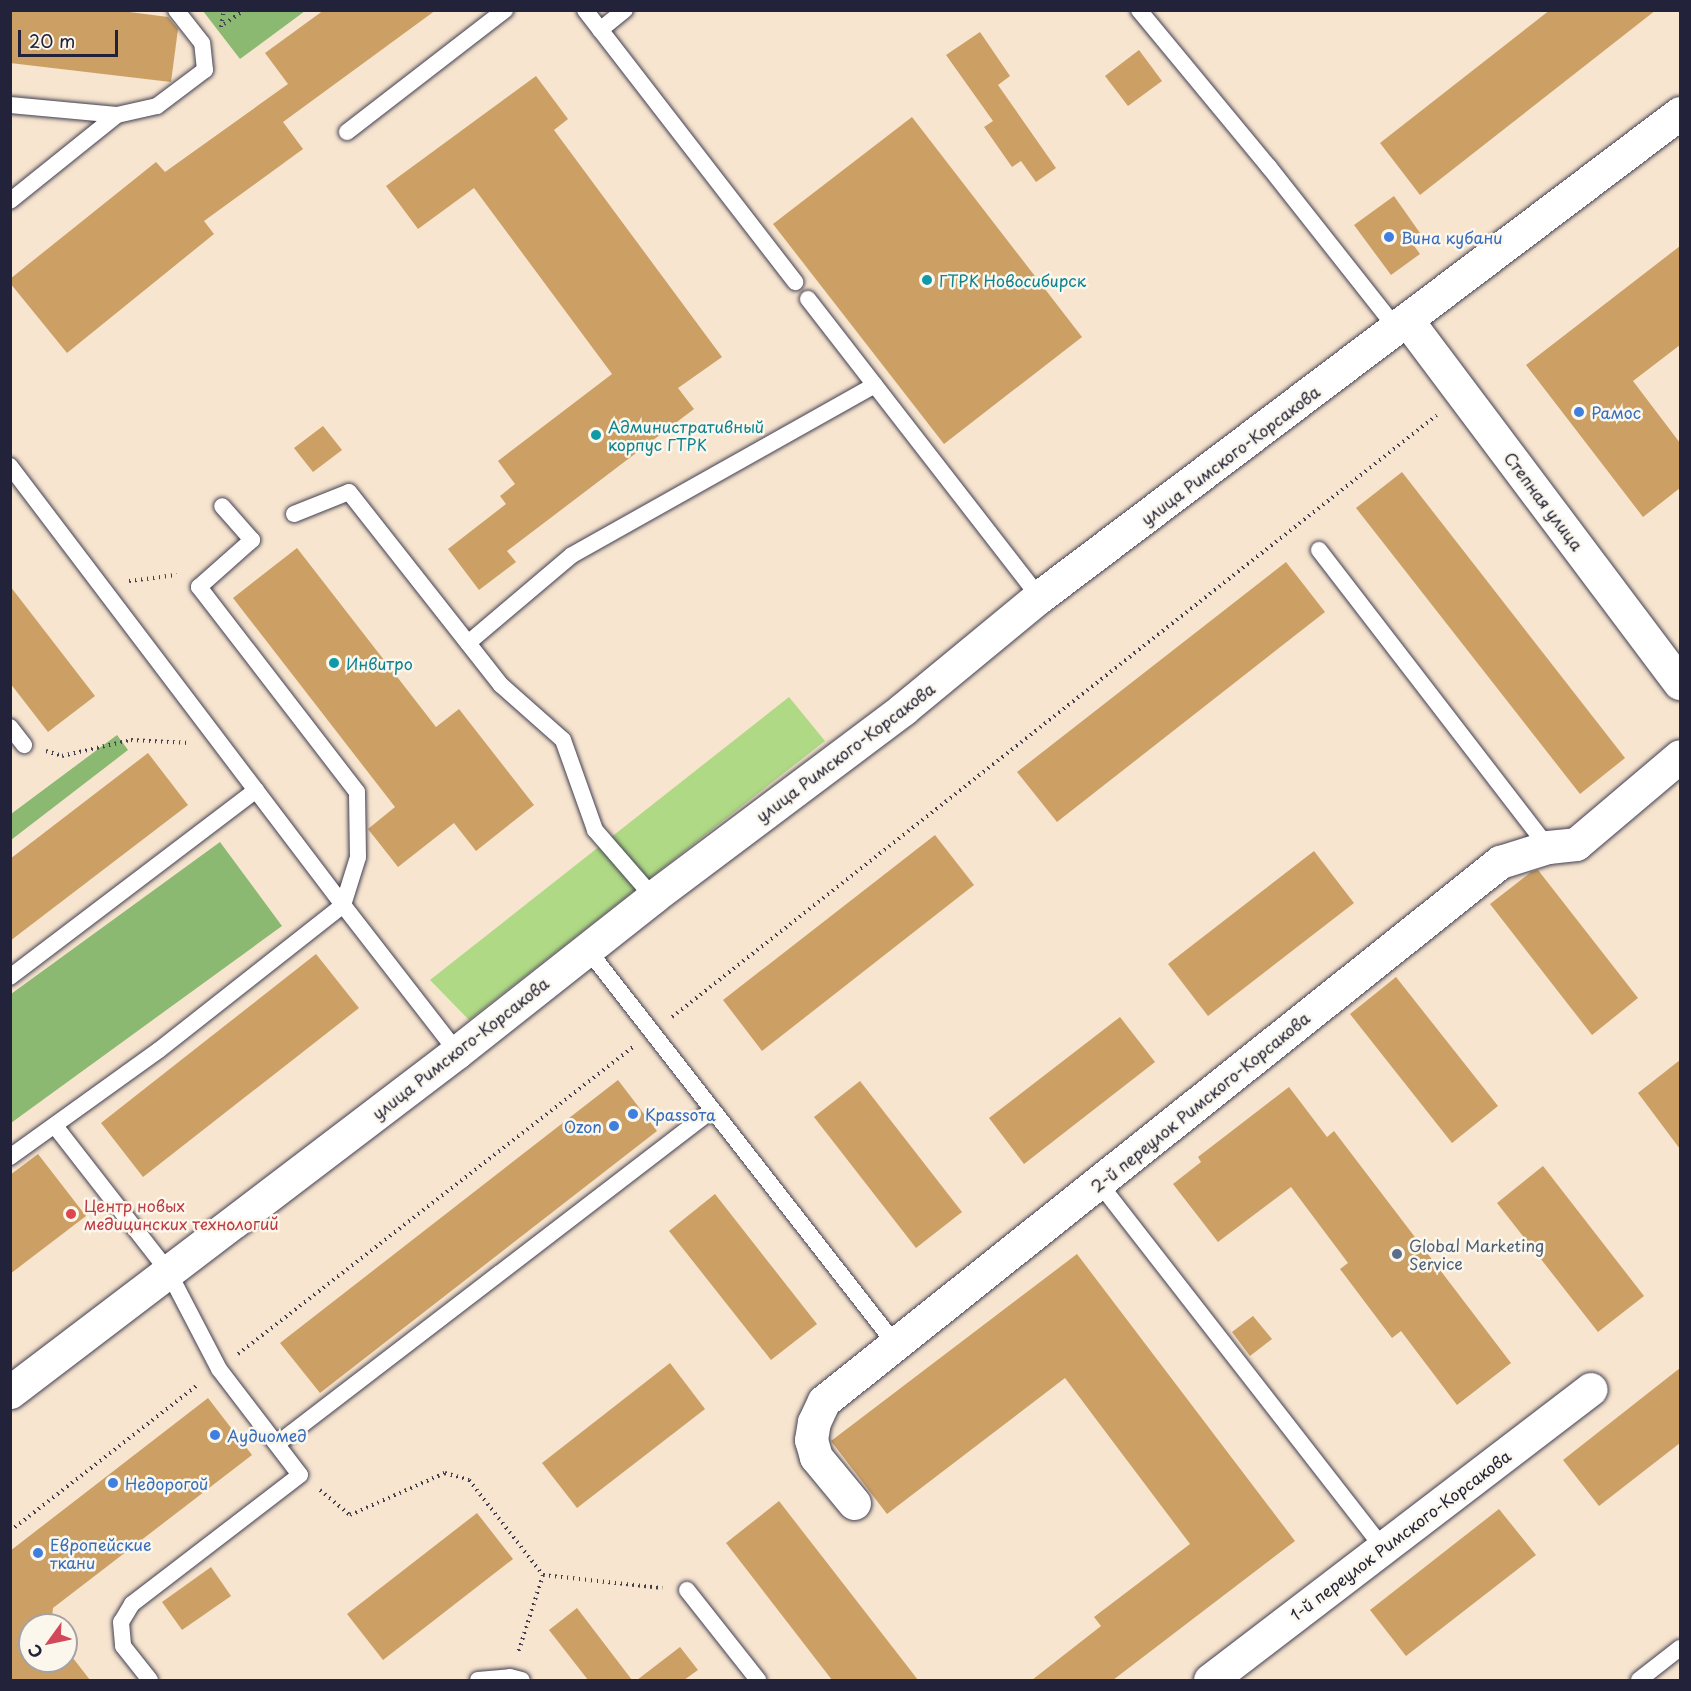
<!DOCTYPE html>
<html>
<head>
<meta charset="utf-8">
<style>
	body { margin:0 }
	#map { position:relative; width:1691px; height:1691px; overflow:hidden; background:#f7e5cf; font-family:"Playpen Sans",sans-serif }
	div>[style] { position:absolute }
	.green>* { inset:0; background:#afd985 }
	.forest>* { inset:0; background:#8bb972 }
	.building>* { inset:0; background:#cca064 }
	.path>* { height:4px; margin-top:-2px; transform-origin:0; background:repeating-linear-gradient(90deg,#423f51 0 1.5px,transparent 0 6px) }
	.roads { filter:drop-shadow(0 0 2px #423f51) drop-shadow(0 0 2px #423f51) }
	.service>* { height:16px; margin:-8px; padding:0 8px; transform-origin:8px; border-radius:8px; background:#fff }
	.minor>* { height:33px; margin:-16.5px; padding:0 16.5px; transform-origin:16.5px; border-radius:16.5px; background:#fff }
	.tertiary>* { height:33px; margin:-16.5px; padding:0 16.5px; transform-origin:16.5px; border-radius:16.5px; background:#fff }
	.dots>* { width:16px; height:16px; translate:-50% -50%; box-sizing:border-box; border:3px solid #fbf7ec; border-radius:50% }
	span { translate:-50% -50%; white-space:nowrap; text-align:center; line-height:1.15; -webkit-text-stroke:5px #fbf7ec; paint-order:stroke }
	.shop-label { font-size:16px; color:#366cbe }
	.left { translate:0 -50%; text-align:left }
	.right { translate:-100% -50%; text-align:right }
	.culture-label { font-size:16px; color:#0d838f }
	.street-label { font-size:16px; color:#22223b }
	.health-label { font-size:16px; color:#be3a42 }
	.service-label { font-size:16px; color:#4e5e75 }
	.frame { position:absolute; inset:0; border:12px solid #22223b; pointer-events:none }
	.north { position:absolute; left:18px; top:1613px; width:60px; height:60px; box-sizing:border-box; background:#fbf7ec; border:2px solid #a4a2a5; border-radius:50%; rotate:237deg; font-size:16px; font-weight:700; line-height:24px; text-align:center; color:#22223b }
	.north::after { content:''; display:block; margin:auto; width:21px; height:27px; background:#d1495b; clip-path:polygon(50% 0,100% 100%,50% 72%,0 100%) }
	.scale { position:absolute; left:18px; top:30px; width:100px; height:27px; box-sizing:border-box; border:3px solid #22223b; border-top:0; padding-left:8px; font-size:18px; line-height:21px; white-space:nowrap; color:#22223b; -webkit-text-stroke:4px #fbf7ec; paint-order:stroke }
</style>
</head>
<body>
<div id="map">
	<div class="green">
		<div style="clip-path:polygon(789px 697px,825px 741px,469px 1020px,430px 980px)"></div>
	</div>
	<div class="forest">
		<div style="clip-path:polygon(203px 11px,305px 11px,240px 59px)"></div>
		<div style="clip-path:polygon(117px 735px,128px 750px,11px 840px,11px 814px)"></div>
		<div style="clip-path:polygon(220px 842px,282px 926px,11px 1123px,11px 994px)"></div>
	</div>
	<div class="building">
		<div style="clip-path:polygon(10px 10px,114px 10px,168px 17px,178px 29px,171px 82px,10px 63px)"></div>
		<div style="clip-path:polygon(324px 10px,436px 10px,283px 122px,303px 149px,204px 221px,214px 234px,67px 353px,10px 283px,10px 279px,156px 162px,165px 172px,288px 84px,265px 53px)"></div>
		<div style="clip-path:polygon(1550px 10px,1656px 10px,1420px 195px,1380px 143px)"></div>
		<div style="clip-path:polygon(980px 32px,1010px 76px,998px 85px,1056px 168px,1036px 182px,1021px 161px,1012px 167px,984px 127px,993px 121px,946px 55px)"></div>
		<div style="clip-path:polygon(1139px 50px,1162px 81px,1128px 106px,1105px 76px)"></div>
		<div style="clip-path:polygon(536px 76px,568px 119px,554px 130px,722px 357px,678px 388px,694px 409px,507px 551px,516px 562px,479px 590px,448px 549px,506px 504px,500px 496px,515px 484px,498px 461px,612px 374px,474px 188px,418px 229px,386px 186px)"></div>
		<div style="clip-path:polygon(912px 117px,1082px 337px,944px 444px,773px 224px)"></div>
		<div style="clip-path:polygon(1394px 196px,1420px 233px,1410px 240px,1420px 254px,1391px 275px,1354px 225px)"></div>
		<div style="clip-path:polygon(1680px 246px,1680px 345px,1633px 381px,1680px 443px,1680px 488px,1643px 517px,1526px 365px)"></div>
		<div style="clip-path:polygon(323px 426px,342px 450px,313px 472px,294px 448px)"></div>
		<div style="clip-path:polygon(1402px 472px,1625px 758px,1580px 794px,1356px 508px)"></div>
		<div style="clip-path:polygon(297px 548px,436px 727px,459px 709px,534px 805px,476px 851px,454px 823px,398px 867px,368px 829px,395px 807px,233px 598px)"></div>
		<div style="clip-path:polygon(1286px 562px,1325px 612px,1057px 822px,1017px 772px)"></div>
		<div style="clip-path:polygon(10px 586px,95px 696px,48px 732px,10px 683px)"></div>
		<div style="clip-path:polygon(148px 753px,188px 805px,10px 941px,10px 859px)"></div>
		<div style="clip-path:polygon(935px 835px,974px 885px,762px 1051px,723px 1000px)"></div>
		<div style="clip-path:polygon(1314px 851px,1354px 903px,1208px 1016px,1168px 964px)"></div>
		<div style="clip-path:polygon(1538px 870px,1638px 998px,1592px 1035px,1490px 904px,1531px 872px)"></div>
		<div style="clip-path:polygon(316px 954px,359px 1008px,143px 1177px,101px 1123px)"></div>
		<div style="clip-path:polygon(1396px 977px,1498px 1106px,1452px 1143px,1350px 1014px)"></div>
		<div style="clip-path:polygon(1120px 1017px,1155px 1062px,1024px 1164px,989px 1118px)"></div>
		<div style="clip-path:polygon(1680px 1060px,1680px 1149px,1638px 1093px)"></div>
		<div style="clip-path:polygon(618px 1080px,657px 1131px,320px 1393px,280px 1343px)"></div>
		<div style="clip-path:polygon(860px 1081px,962px 1212px,916px 1248px,814px 1117px)"></div>
		<div style="clip-path:polygon(1289px 1087px,1327px 1137px,1334px 1131px,1511px 1363px,1457px 1405px,1401px 1331px,1392px 1338px,1340px 1269px,1348px 1263px,1291px 1187px,1218px 1242px,1173px 1184px,1201px 1162px,1198px 1157px)"></div>
		<div style="clip-path:polygon(38px 1154px,86px 1216px,10px 1274px,10px 1175px)"></div>
		<div style="clip-path:polygon(1543px 1166px,1644px 1296px,1598px 1332px,1497px 1203px)"></div>
		<div style="clip-path:polygon(715px 1194px,817px 1324px,771px 1360px,669px 1231px)"></div>
		<div style="clip-path:polygon(1077px 1254px,1295px 1541px,1113px 1680px,1032px 1680px,1101px 1626px,1094px 1617px,1190px 1544px,1065px 1378px,887px 1514px,831px 1441px)"></div>
		<div style="clip-path:polygon(1253px 1316px,1272px 1339px,1250px 1356px,1232px 1332px)"></div>
		<div style="clip-path:polygon(670px 1363px,705px 1409px,577px 1508px,542px 1463px)"></div>
		<div style="clip-path:polygon(1680px 1368px,1680px 1443px,1599px 1506px,1563px 1460px)"></div>
		<div style="clip-path:polygon(208px 1398px,252px 1455px,53px 1608px,51px 1625px,30px 1625px,30px 1661px,66px 1661px,66px 1649px,90px 1680px,10px 1680px,10px 1551px)"></div>
		<div style="clip-path:polygon(779px 1501px,887px 1640px,918px 1680px,832px 1680px,726px 1543px)"></div>
		<div style="clip-path:polygon(1499px 1509px,1536px 1555px,1406px 1656px,1370px 1610px)"></div>
		<div style="clip-path:polygon(477px 1513px,513px 1559px,383px 1660px,347px 1614px)"></div>
		<div style="clip-path:polygon(211px 1567px,231px 1596px,182px 1630px,162px 1602px)"></div>
		<div style="clip-path:polygon(577px 1608px,632px 1680px,588px 1680px,549px 1630px)"></div>
		<div style="clip-path:polygon(680px 1647px,698px 1670px,684px 1680px,637px 1680px)"></div>
	</div>
	<div class="path">
		<div style="left:224px;top:24px;width:25px;rotate:-34deg"></div>
		<div style="left:221px;top:27px;width:17px;rotate:-80deg"></div>
		<div style="left:129px;top:581px;width:48px;rotate:-7.1deg"></div>
		<div style="left:46px;top:751px;width:17px;rotate:17deg"></div>
		<div style="left:62px;top:756px;width:71px;rotate:-13.1deg"></div>
		<div style="left:131px;top:740px;width:58px;rotate:3deg"></div>
		<div style="left:672px;top:1017px;width:973px;rotate:-38.2deg"></div>
		<div style="left:238px;top:1354px;width:500px;rotate:-37.85deg"></div>
		<div style="left:320px;top:1490px;width:39px;rotate:40deg"></div>
		<div style="left:350px;top:1515px;width:104px;rotate:-23.9deg"></div>
		<div style="left:445px;top:1473px;width:25px;rotate:16deg"></div>
		<div style="left:469px;top:1480px;width:120px;rotate:52.1deg"></div>
		<div style="left:543px;top:1575px;width:82px;rotate:107.8deg"></div>
		<div style="left:10px;top:1531px;width:239px;rotate:-37.9deg"></div>
		<div style="left:543px;top:1575px;width:120px;rotate:6.2deg"></div>
	</div>
	<div class="roads">
		<div class="service">
			<div style="left:585px;top:10px;width:344px;rotate:52.3deg"></div>
			<div style="left:1139px;top:10px;width:204px;rotate:50.4deg"></div>
			<div style="left:1269px;top:167px;width:206px;rotate:51.7deg"></div>
			<div style="left:600px;top:30px;width:32px;rotate:-39deg"></div>
			<div style="left:10px;top:105px;width:107px;rotate:5.3deg"></div>
			<div style="left:117px;top:115px;width:137px;rotate:141.2deg"></div>
			<div style="left:117px;top:115px;width:41px;rotate:-12.7deg"></div>
			<div style="left:157px;top:106px;width:60px;rotate:-36.9deg"></div>
			<div style="left:205px;top:70px;width:27px;rotate:-96deg"></div>
			<div style="left:202px;top:43px;width:42px;rotate:-128.2deg"></div>
			<div style="left:347px;top:132px;width:200px;rotate:-37.7deg"></div>
			<div style="left:808px;top:299px;width:377px;rotate:52.2deg"></div>
			<div style="left:10px;top:466px;width:551px;rotate:52.82deg"></div>
			<div style="left:343px;top:905px;width:50px;rotate:-72.6deg"></div>
			<div style="left:358px;top:857px;width:65px;rotate:-90.9deg"></div>
			<div style="left:357px;top:792px;width:259px;rotate:-127.6deg"></div>
			<div style="left:199px;top:587px;width:71px;rotate:-41.6deg"></div>
			<div style="left:252px;top:540px;width:45px;rotate:-131.4deg"></div>
			<div style="left:294px;top:514px;width:59px;rotate:-21.8deg"></div>
			<div style="left:349px;top:492px;width:246px;rotate:51.8deg"></div>
			<div style="left:501px;top:685px;width:83px;rotate:41.6deg"></div>
			<div style="left:563px;top:740px;width:96px;rotate:70.4deg"></div>
			<div style="left:595px;top:830px;width:89px;rotate:49.1deg"></div>
			<div style="left:1319px;top:550px;width:375px;rotate:52.4deg"></div>
			<div style="left:468px;top:643px;width:136px;rotate:-40.2deg"></div>
			<div style="left:572px;top:555px;width:347px;rotate:-29.3deg"></div>
			<div style="left:10px;top:727px;width:23px;rotate:52deg"></div>
			<div style="left:588px;top:950px;width:501px;rotate:52.05deg"></div>
			<div style="left:10px;top:977px;width:309px;rotate:-37.2deg"></div>
			<div style="left:55px;top:1126px;width:184px;rotate:52.1deg"></div>
			<div style="left:168px;top:1271px;width:110px;rotate:62.5deg"></div>
			<div style="left:219px;top:1369px;width:133px;rotate:52.6deg"></div>
			<div style="left:300px;top:1475px;width:212px;rotate:142.5deg"></div>
			<div style="left:132px;top:1604px;width:21px;rotate:121deg"></div>
			<div style="left:121px;top:1622px;width:24px;rotate:85deg"></div>
			<div style="left:123px;top:1646px;width:43px;rotate:51.5deg"></div>
			<div style="left:10px;top:1157px;width:183px;rotate:-35.7deg"></div>
			<div style="left:159px;top:1050px;width:234px;rotate:-38.2deg"></div>
			<div style="left:343px;top:905px;width:186px;rotate:52.2deg"></div>
			<div style="left:1099px;top:1183px;width:462px;rotate:52.1deg"></div>
			<div style="left:277px;top:1444px;width:547px;rotate:-37.5deg"></div>
			<div style="left:687px;top:1590px;width:115px;rotate:51.7deg"></div>
			<div style="left:478px;top:1680px;width:32px;rotate:-5deg"></div>
			<div style="left:510px;top:1677px;width:12px;rotate:14deg"></div>
			<div style="left:1639px;top:1680px;width:52px;rotate:-38deg"></div>
		</div>
		<div class="minor">
			<div style="left:854px;top:1503px;width:60px;rotate:-129.6deg"></div>
			<div style="left:816px;top:1457px;width:18px;rotate:-106deg"></div>
			<div style="left:811px;top:1440px;width:18px;rotate:-81deg"></div>
			<div style="left:814px;top:1422px;width:23px;rotate:-65deg"></div>
			<div style="left:824px;top:1401px;width:865px;rotate:-38.57deg"></div>
			<div style="left:1500px;top:862px;width:50px;rotate:-17.4deg"></div>
			<div style="left:1548px;top:847px;width:28px;rotate:-6deg"></div>
			<div style="left:1576px;top:844px;width:136px;rotate:-40.2deg"></div>
			<div style="left:1210px;top:1680px;width:479px;rotate:-37.4deg"></div>
		</div>
		<div class="tertiary">
			<div style="left:1407px;top:320px;width:454px;rotate:53.1deg"></div>
			<div style="left:10px;top:1392px;width:562px;rotate:-37.26deg"></div>
			<div style="left:457px;top:1052px;width:250px;rotate:-38.3deg"></div>
			<div style="left:653px;top:897px;width:313px;rotate:-36.9deg"></div>
			<div style="left:903px;top:709px;width:176px;rotate:-39.5deg"></div>
			<div style="left:1039px;top:597px;width:803px;rotate:-37.06deg"></div>
		</div>
	</div>
	<div class="dots">
		<div style="left:1389px;top:237px;background:#3f7fe0"></div>
		<div style="left:927px;top:280px;background:#0f9aa8"></div>
		<div style="left:1579px;top:412px;background:#3f7fe0"></div>
		<div style="left:596px;top:435px;background:#0f9aa8"></div>
		<div style="left:334px;top:663px;background:#0f9aa8"></div>
		<div style="left:633px;top:1114px;background:#3f7fe0"></div>
		<div style="left:614px;top:1126px;background:#3f7fe0"></div>
		<div style="left:71px;top:1214px;background:#e0444e"></div>
		<div style="left:1397px;top:1254px;background:#5c6f8a"></div>
		<div style="left:215px;top:1435px;background:#3f7fe0"></div>
		<div style="left:113px;top:1483px;background:#3f7fe0"></div>
		<div style="left:38px;top:1553px;background:#3f7fe0"></div>
	</div>
	<div class="shop-label">
		<span class="left" style="left:1401px;top:237px">Вина кубани</span>
		<span class="left" style="left:1591px;top:412px">Рамос</span>
		<span class="left" style="left:645px;top:1114px">Краssота</span>
		<span class="right" style="left:602px;top:1126px">Ozon</span>
		<span class="left" style="left:227px;top:1435px">Аудиомед</span>
		<span class="left" style="left:125px;top:1483px">Недорогой</span>
		<span class="left" style="left:50px;top:1553px">Европейские<br>ткани</span>
	</div>
	<div class="culture-label">
		<span class="left" style="left:939px;top:280px">ГТРК Новосибирск</span>
		<span class="left" style="left:608px;top:435px">Административный<br>корпус ГТРК</span>
		<span class="left" style="left:346px;top:663px">Инвитро</span>
	</div>
	<div class="street-label">
		<span style="left:1230px;top:455px;rotate:-37deg">улица Римского-Корсакова</span>
		<span style="left:1544px;top:501px;rotate:53deg">Степная улица</span>
		<span style="left:845px;top:752px;rotate:-37deg">улица Римского-Корсакова</span>
		<span style="left:460px;top:1048px;rotate:-38deg">улица Римского-Корсакова</span>
		<span style="left:1200px;top:1102px;rotate:-39deg">2-й переулок Римского-Корсакова</span>
		<span style="left:1400px;top:1535px;rotate:-37deg">1-й переулок Римского-Корсакова</span>
	</div>
	<div class="health-label">
		<span class="left" style="left:84px;top:1214px">Центр новых<br>медицинских технологий</span>
	</div>
	<div class="service-label">
		<span class="left" style="left:1409px;top:1254px">Global Marketing<br>Service</span>
	</div>
	<div class="frame"></div>
	<div class="north">С</div>
	<div class="scale">20 m</div>
</div>
</body>
</html>
